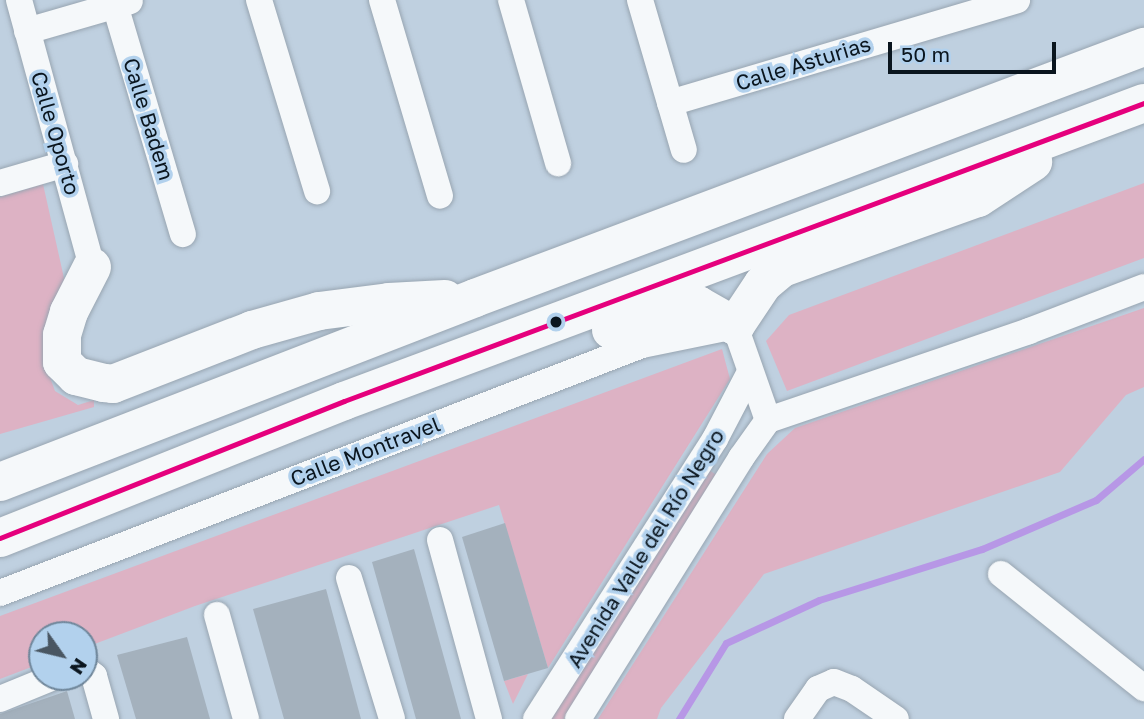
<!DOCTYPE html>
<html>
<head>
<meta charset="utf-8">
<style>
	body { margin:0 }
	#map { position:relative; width:1144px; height:719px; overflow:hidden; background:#bfd0e0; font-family:"Golos Text",sans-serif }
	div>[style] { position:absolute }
	.green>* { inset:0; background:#ddb2c4 }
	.stream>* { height:7px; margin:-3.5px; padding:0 3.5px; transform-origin:3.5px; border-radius:3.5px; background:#b797e6 }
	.building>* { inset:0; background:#a4b1bd }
	.roads { filter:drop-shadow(0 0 2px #98a5b1) drop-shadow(0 0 2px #98a5b1) }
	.minor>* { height:26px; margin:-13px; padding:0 13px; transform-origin:13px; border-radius:13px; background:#f5f8fa }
	.trunk>* { height:38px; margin:-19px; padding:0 19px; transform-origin:19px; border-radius:19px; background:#f5f8fa }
	.bus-1>* { height:5px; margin:-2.5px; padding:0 2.5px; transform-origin:2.5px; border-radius:2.5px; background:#e5007d }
	.dots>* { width:19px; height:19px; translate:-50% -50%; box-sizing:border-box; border:4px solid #b2d1ed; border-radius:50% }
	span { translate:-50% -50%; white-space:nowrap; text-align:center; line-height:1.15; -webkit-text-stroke:7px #b2d1ed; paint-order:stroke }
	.street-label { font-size:21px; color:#0a151e }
	.north { position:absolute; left:28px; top:621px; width:70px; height:70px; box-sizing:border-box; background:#b2d1ed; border:2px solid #6f869a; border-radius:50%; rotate:124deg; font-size:19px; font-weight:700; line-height:28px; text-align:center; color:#0a151e }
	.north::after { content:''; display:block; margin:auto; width:24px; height:32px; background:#495662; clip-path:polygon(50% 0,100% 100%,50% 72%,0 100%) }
	.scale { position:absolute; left:888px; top:42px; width:168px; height:32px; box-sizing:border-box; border:4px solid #0a151e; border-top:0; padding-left:9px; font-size:21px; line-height:24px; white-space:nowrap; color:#0a151e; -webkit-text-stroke:5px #b2d1ed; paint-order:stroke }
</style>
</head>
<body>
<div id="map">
	<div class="green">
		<div style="clip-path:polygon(1144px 183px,1144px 258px,787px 391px,766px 341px,789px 315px)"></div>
		<div style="clip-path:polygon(43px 184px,68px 296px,44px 361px,55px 391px,78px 405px,94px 400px,94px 407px,0 434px,0 197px)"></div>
		<div style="clip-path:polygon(1144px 308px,1144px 387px,1126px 395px,1060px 472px,764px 574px,661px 708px,657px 719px,598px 719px,767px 454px,795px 428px)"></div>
		<div style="clip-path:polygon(722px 349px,730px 379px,548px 668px,499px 505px,195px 606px,84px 648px,84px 635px,42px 635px,42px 663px,0 679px,0 616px)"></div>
		<div style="clip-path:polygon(709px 470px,718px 476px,564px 719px,551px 719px)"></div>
		<div style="clip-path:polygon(528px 674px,513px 704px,504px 681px)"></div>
	</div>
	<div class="stream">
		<div style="left:679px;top:719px;width:89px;rotate:-58.3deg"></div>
		<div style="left:726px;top:643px;width:102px;rotate:-24.8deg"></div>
		<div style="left:819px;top:600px;width:171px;rotate:-17.4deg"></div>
		<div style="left:982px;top:549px;width:124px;rotate:-23.3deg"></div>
		<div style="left:1096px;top:500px;width:63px;rotate:-40.5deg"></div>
	</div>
	<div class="building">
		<div style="clip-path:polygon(505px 523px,548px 668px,504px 681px,462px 537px)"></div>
		<div style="clip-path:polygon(414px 549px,461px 719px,416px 719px,372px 562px)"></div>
		<div style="clip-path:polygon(326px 589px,361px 719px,284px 719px,253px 609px)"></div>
		<div style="clip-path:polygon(187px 637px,210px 719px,136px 719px,117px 655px)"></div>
		<div style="clip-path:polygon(67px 691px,75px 719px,0 719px,0 714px)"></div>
	</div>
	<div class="roads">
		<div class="minor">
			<div style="left:19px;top:0;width:277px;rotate:74.7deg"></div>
			<div style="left:259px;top:0;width:200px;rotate:73.1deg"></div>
			<div style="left:382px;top:0;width:204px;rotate:73.5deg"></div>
			<div style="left:511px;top:0;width:170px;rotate:73.9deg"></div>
			<div style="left:640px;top:0;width:156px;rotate:73.7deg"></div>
			<div style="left:115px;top:5px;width:239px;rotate:73.5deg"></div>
			<div style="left:27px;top:31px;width:107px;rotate:-16.2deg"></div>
			<div style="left:670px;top:103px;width:362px;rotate:-16.5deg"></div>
			<div style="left:0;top:183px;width:68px;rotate:-16.3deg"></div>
			<div style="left:768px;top:420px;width:276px;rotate:-18.8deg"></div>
			<div style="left:1029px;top:331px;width:123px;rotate:-20.9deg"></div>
			<div style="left:440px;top:540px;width:186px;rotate:74.7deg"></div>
			<div style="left:1001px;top:574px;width:183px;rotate:38.6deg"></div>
			<div style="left:349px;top:578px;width:147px;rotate:73deg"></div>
			<div style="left:0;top:593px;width:688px;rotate:-21.12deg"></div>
			<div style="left:642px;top:345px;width:95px;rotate:-11.5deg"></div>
			<div style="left:735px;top:326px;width:100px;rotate:70.7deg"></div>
			<div style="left:217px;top:615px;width:108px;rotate:74.4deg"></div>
			<div style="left:84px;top:668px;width:13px;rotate:39deg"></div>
			<div style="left:94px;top:676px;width:45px;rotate:74.4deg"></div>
			<div style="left:0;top:699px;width:58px;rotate:-22.2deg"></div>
			<div style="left:536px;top:719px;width:332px;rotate:-57.4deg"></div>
			<div style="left:715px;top:439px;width:73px;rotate:-62.4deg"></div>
			<div style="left:578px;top:719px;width:308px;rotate:-58deg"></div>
			<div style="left:741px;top:458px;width:47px;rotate:-54.6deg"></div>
			<div style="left:797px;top:719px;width:37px;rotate:-55deg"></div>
			<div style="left:818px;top:689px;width:17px;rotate:-24deg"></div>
			<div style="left:834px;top:682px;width:19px;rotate:21deg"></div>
			<div style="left:852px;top:689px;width:53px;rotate:34.3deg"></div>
		</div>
		<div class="trunk">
			<div style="left:92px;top:267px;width:51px;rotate:117.1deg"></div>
			<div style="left:69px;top:312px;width:24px;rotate:107deg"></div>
			<div style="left:62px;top:335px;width:27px;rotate:90deg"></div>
			<div style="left:62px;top:362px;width:20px;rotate:45deg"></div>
			<div style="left:76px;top:376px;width:29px;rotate:14deg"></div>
			<div style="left:104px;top:383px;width:9px;rotate:6deg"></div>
			<div style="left:113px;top:384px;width:149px;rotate:-21.2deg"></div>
			<div style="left:252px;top:330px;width:70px;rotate:-15.8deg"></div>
			<div style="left:319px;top:311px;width:71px;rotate:-7.3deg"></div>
			<div style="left:389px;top:302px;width:56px;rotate:-3.1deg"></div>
			<div style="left:611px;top:330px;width:70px;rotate:-20deg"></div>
			<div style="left:677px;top:306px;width:21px;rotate:-3deg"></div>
			<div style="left:698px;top:305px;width:43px;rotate:29.6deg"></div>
			<div style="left:735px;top:326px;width:50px;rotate:-56.3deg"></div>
			<div style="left:763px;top:284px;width:25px;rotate:-40deg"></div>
			<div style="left:782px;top:268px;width:208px;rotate:-19.7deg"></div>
			<div style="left:978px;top:198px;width:66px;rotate:-33.2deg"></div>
			<div style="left:0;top:482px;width:509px;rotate:-21.17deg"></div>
			<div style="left:475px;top:298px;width:715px;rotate:-20.57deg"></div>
			<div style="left:0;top:538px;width:370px;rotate:-21.7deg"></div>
			<div style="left:344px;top:401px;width:854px;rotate:-20.43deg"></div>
		</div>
	</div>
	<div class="bus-1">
		<div style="left:0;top:538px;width:370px;rotate:-21.7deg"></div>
		<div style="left:344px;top:401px;width:854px;rotate:-20.43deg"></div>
	</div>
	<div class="dots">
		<div style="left:556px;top:322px;background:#0a151e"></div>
	</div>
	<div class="street-label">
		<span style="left:803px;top:63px;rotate:-17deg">Calle Asturias</span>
		<span style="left:149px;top:119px;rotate:73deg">Calle Badem</span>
		<span style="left:56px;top:133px;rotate:74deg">Calle Oporto</span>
		<span style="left:365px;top:451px;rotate:-21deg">Calle Montravel</span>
		<span style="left:645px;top:548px;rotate:-58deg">Avenida Valle del Río Negro</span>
	</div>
	<div class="north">N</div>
	<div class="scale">50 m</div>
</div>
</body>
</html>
